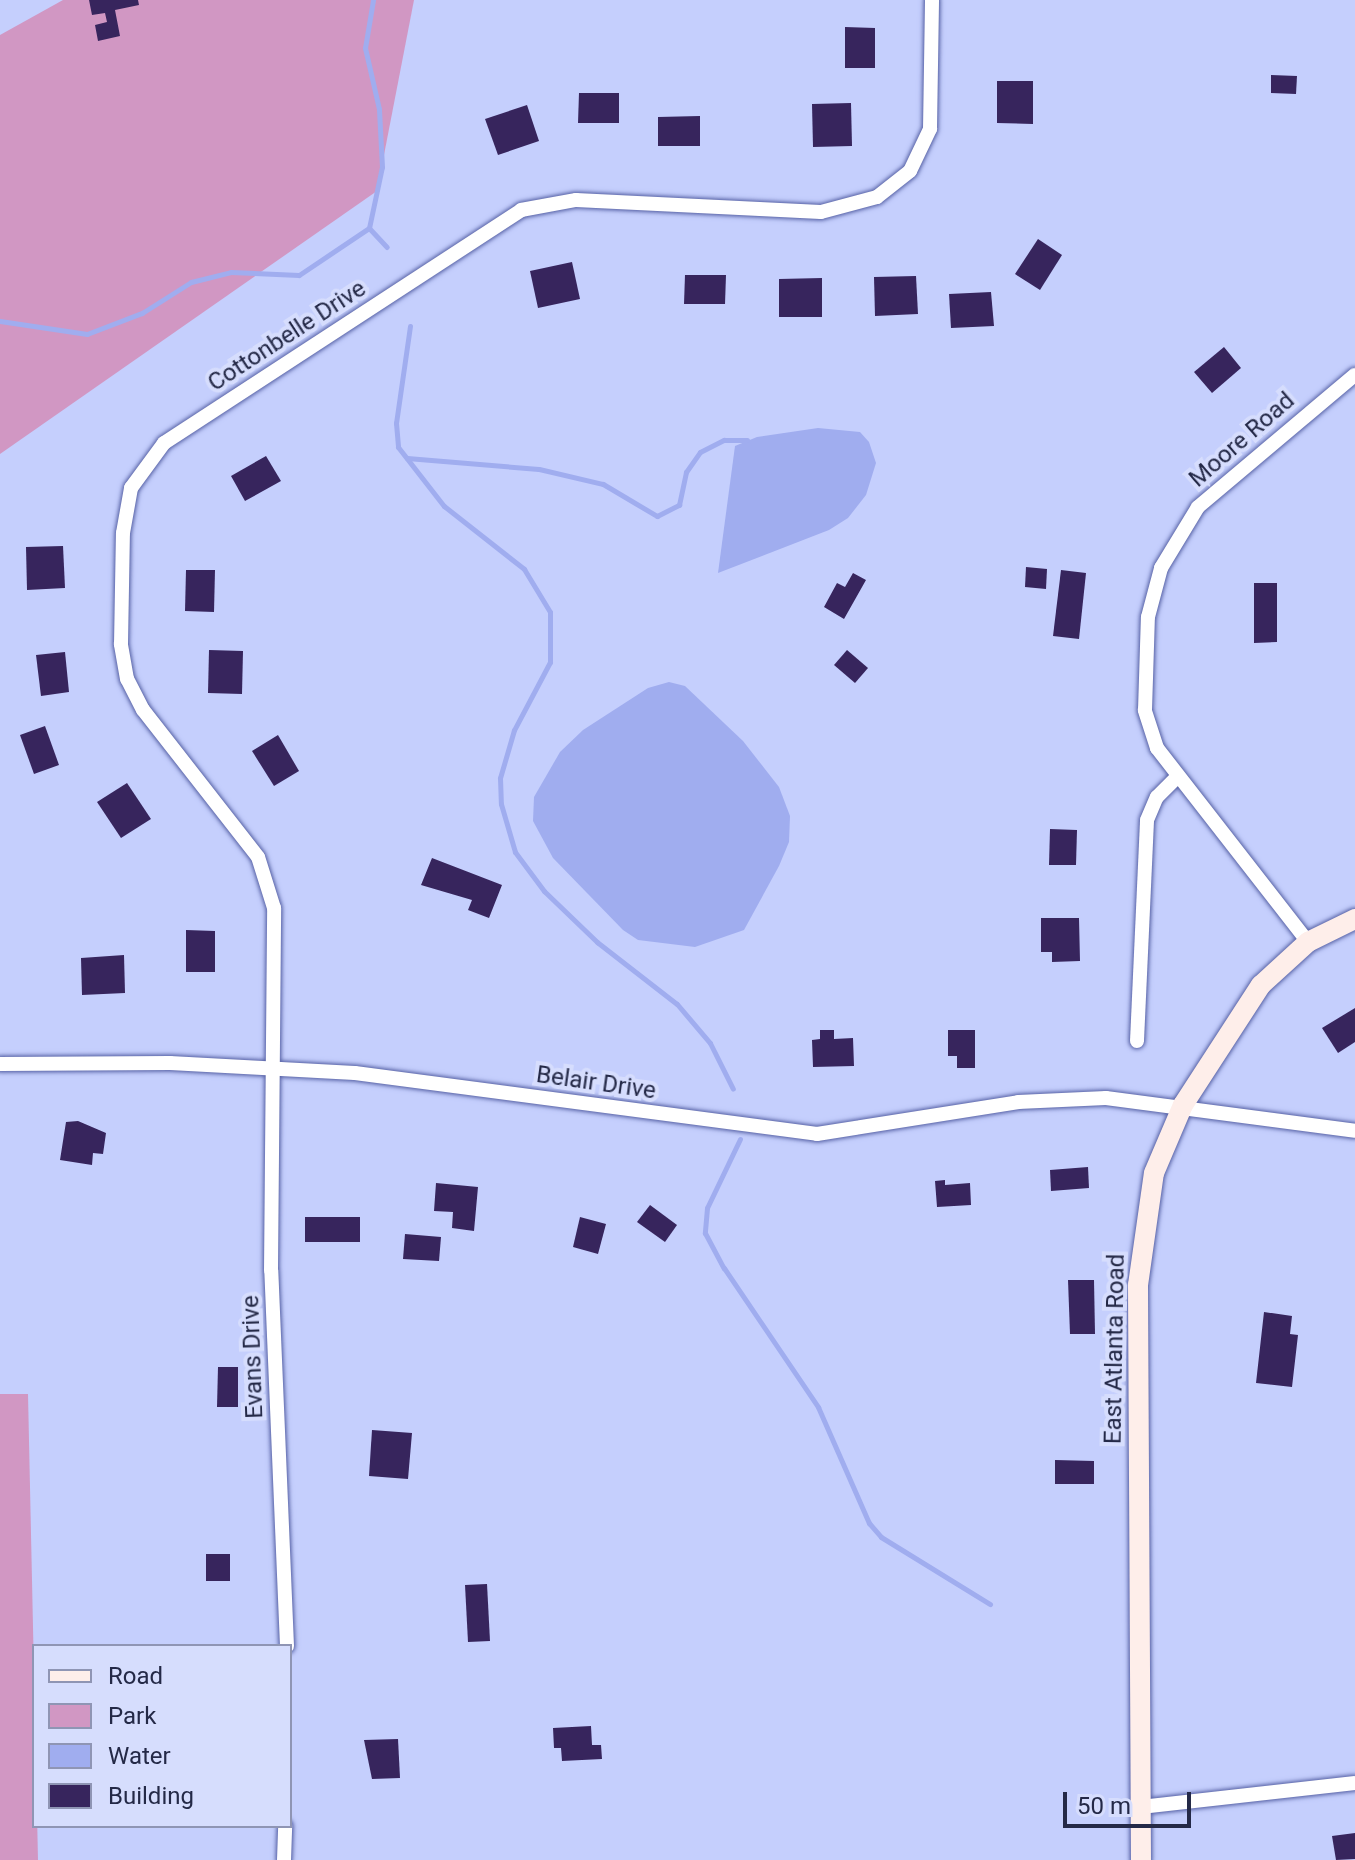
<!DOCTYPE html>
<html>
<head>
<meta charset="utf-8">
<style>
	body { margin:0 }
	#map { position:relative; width:1355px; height:1860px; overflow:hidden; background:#c5cffd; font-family:Roboto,sans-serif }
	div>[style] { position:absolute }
	.green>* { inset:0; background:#d197c3 }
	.water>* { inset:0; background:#a0adef }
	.stream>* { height:5px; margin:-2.5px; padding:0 2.5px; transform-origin:2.5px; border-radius:2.5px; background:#a0adef }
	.building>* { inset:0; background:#37255d }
	.roads { filter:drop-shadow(0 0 2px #5762a6) drop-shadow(0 0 2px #5762a6) }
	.street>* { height:14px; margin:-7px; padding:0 7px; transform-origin:7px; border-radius:7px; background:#fff }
	.secondary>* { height:20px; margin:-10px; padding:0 10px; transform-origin:10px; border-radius:10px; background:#feeeea }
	span { translate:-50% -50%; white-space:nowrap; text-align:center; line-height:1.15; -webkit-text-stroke:8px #d6ddfd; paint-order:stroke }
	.street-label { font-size:24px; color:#242947 }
	.legend { position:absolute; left:32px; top:1644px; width:260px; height:184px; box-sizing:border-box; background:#d6ddfd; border:2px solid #8f95b4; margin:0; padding:10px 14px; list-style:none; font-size:24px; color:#242947 }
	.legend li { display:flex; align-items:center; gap:16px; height:40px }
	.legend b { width:40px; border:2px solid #8f95b4 }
	.scale { position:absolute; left:1063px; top:1792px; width:128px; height:36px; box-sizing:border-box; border:4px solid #242947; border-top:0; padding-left:10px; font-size:24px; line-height:28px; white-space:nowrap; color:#242947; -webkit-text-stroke:6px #d6ddfd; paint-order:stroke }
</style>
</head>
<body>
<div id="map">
	<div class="green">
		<div style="clip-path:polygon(63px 0,414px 0,377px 191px,0 454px,0 35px)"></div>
		<div style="clip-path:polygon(0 1394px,28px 1394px,38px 1860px,0 1860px)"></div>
	</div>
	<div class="water">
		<div style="clip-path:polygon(818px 428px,860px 432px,869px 442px,876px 463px,866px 495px,848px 518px,829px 530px,718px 573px,735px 446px,757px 437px)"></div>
		<div style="clip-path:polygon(669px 682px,685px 686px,743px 741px,779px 787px,790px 816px,789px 842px,779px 866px,744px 930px,695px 947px,638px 940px,623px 930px,553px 858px,533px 821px,534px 797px,560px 752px,583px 730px,648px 688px)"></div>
	</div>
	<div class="stream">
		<div style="left:369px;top:228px;width:26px;rotate:47deg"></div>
		<div style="left:0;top:321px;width:88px;rotate:8.5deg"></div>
		<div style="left:87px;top:334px;width:59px;rotate:-20.9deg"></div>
		<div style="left:142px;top:313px;width:58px;rotate:-32.3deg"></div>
		<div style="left:191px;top:282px;width:41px;rotate:-14deg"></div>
		<div style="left:231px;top:272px;width:68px;rotate:2.5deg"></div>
		<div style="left:299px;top:275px;width:84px;rotate:-33.9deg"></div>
		<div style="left:369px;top:228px;width:62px;rotate:-78deg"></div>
		<div style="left:382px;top:167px;width:58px;rotate:-93deg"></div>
		<div style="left:379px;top:109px;width:63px;rotate:-102.9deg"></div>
		<div style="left:365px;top:48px;width:49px;rotate:-80.5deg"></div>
		<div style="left:410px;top:326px;width:98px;rotate:98.2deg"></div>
		<div style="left:396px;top:423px;width:24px;rotate:85deg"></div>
		<div style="left:398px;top:447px;width:75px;rotate:52.1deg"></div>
		<div style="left:444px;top:506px;width:102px;rotate:38.2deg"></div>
		<div style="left:524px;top:569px;width:50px;rotate:58.8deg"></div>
		<div style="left:550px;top:612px;width:50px;rotate:90deg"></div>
		<div style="left:550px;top:662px;width:77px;rotate:117.9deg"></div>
		<div style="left:514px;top:730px;width:50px;rotate:106.3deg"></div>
		<div style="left:500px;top:778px;width:26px;rotate:88deg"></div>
		<div style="left:501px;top:804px;width:50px;rotate:73.7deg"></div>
		<div style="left:515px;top:852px;width:49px;rotate:53.4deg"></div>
		<div style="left:544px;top:891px;width:74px;rotate:43.9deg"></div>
		<div style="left:597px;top:942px;width:101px;rotate:37.8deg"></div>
		<div style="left:677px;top:1004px;width:51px;rotate:49.8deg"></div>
		<div style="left:710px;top:1043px;width:51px;rotate:63.4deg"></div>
		<div style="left:407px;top:458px;width:132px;rotate:4.8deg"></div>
		<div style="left:539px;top:469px;width:66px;rotate:13.2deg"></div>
		<div style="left:603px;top:484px;width:63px;rotate:30.7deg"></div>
		<div style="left:657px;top:516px;width:25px;rotate:-27deg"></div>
		<div style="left:679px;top:505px;width:34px;rotate:-78deg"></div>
		<div style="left:686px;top:472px;width:24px;rotate:-55deg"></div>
		<div style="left:700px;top:452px;width:27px;rotate:-27deg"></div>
		<div style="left:724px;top:440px;width:23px"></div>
		<div style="left:740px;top:1139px;width:76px;rotate:115.6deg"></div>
		<div style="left:707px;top:1208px;width:25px;rotate:95deg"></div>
		<div style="left:705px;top:1233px;width:40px;rotate:62deg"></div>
		<div style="left:724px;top:1268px;width:168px;rotate:55.9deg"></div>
		<div style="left:818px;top:1407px;width:127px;rotate:66.3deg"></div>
		<div style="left:869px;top:1523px;width:18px;rotate:49deg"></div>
		<div style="left:881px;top:1537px;width:128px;rotate:31.6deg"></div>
	</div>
	<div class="building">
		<div style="clip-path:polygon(89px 0,138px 0,139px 5px,115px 10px,120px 36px,98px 41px,95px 25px,107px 22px,105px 13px,92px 15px)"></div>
		<div style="clip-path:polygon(845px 27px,875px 28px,875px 68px,845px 68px)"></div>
		<div style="clip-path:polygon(1271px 75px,1297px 76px,1296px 94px,1271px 93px)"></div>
		<div style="clip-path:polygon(997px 81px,1033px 81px,1033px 124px,997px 123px)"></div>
		<div style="clip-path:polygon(579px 93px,619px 93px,619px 123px,578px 123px)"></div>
		<div style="clip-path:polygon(851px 103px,852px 146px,813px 147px,812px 104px)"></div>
		<div style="clip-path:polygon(527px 105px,539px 141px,498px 155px,485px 119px)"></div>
		<div style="clip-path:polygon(700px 116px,700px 146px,658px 146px,658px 117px)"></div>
		<div style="clip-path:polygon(1038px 239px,1062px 255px,1040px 290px,1015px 274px)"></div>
		<div style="clip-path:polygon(572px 262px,580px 299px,538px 308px,530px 271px)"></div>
		<div style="clip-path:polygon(685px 275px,726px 275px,725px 304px,684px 304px)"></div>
		<div style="clip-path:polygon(916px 276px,918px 314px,875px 316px,874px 277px)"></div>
		<div style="clip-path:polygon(822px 278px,822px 317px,779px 317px,779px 279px)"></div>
		<div style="clip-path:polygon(991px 292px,994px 326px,951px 328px,949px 294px)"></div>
		<div style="clip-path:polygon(1224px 347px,1241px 368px,1212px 393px,1194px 372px)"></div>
		<div style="clip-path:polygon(266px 456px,281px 481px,245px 501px,231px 476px)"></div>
		<div style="clip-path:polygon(63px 546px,65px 588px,27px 590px,26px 547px)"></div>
		<div style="clip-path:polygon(1026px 567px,1047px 569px,1046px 589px,1025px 587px)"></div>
		<div style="clip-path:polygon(186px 570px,215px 570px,214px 612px,185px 611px)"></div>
		<div style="clip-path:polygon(1061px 570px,1086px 573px,1079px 639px,1053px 636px)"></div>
		<div style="clip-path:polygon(853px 573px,866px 580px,844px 619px,824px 607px,837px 583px,845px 587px)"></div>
		<div style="clip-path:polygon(1254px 583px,1277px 583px,1277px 642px,1254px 643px)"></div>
		<div style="clip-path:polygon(209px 650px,243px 651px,242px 694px,208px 693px)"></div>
		<div style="clip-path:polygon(847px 650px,868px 668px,855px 683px,834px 665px)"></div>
		<div style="clip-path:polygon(65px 652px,69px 692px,41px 696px,36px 655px)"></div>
		<div style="clip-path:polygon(45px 726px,59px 765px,34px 774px,20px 735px)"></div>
		<div style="clip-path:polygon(278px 735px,299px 771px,274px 786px,252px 751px)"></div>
		<div style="clip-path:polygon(127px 783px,151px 819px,121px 838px,97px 802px)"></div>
		<div style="clip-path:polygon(1050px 829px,1077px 830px,1076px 865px,1049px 865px)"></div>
		<div style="clip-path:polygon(432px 858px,502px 885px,489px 918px,468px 910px,472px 900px,421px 885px)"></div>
		<div style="clip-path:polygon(1041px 918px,1079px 918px,1080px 961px,1052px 962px,1052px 952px,1041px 952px)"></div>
		<div style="clip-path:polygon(186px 930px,215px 931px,215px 972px,186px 972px)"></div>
		<div style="clip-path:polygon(124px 955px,125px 993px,82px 995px,81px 958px)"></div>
		<div style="clip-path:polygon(1355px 1008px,1355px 1042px,1338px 1053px,1322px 1028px)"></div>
		<div style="clip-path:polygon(820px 1030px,834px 1030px,834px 1039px,853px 1038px,854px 1066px,813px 1067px,812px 1040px,820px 1039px)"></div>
		<div style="clip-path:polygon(948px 1030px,975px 1030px,975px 1068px,957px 1068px,957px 1056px,948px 1056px)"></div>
		<div style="clip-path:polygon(78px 1121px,106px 1133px,103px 1154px,93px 1153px,92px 1165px,60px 1160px,66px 1122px)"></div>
		<div style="clip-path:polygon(1088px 1167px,1089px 1188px,1051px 1191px,1050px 1170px)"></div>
		<div style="clip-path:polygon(945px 1180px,945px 1185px,970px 1183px,971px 1205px,937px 1207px,935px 1181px)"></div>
		<div style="clip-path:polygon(436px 1183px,478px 1187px,474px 1231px,452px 1228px,453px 1212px,434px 1211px)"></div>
		<div style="clip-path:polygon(650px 1205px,677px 1225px,665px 1242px,637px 1222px)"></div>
		<div style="clip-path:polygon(305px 1217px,360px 1217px,360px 1242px,305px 1242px)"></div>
		<div style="clip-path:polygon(580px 1217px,606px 1224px,598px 1254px,573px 1247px)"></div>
		<div style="clip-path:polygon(405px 1234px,441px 1237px,439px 1261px,403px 1259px)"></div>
		<div style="clip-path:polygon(1068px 1280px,1094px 1280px,1095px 1334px,1070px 1334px)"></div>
		<div style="clip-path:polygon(1264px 1312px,1292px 1316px,1290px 1334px,1298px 1335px,1292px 1387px,1256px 1383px)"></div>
		<div style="clip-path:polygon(218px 1367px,238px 1367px,238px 1407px,217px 1407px)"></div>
		<div style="clip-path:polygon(372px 1430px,412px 1433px,408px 1479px,369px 1476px)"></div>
		<div style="clip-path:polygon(1055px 1460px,1094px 1461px,1094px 1484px,1055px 1484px)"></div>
		<div style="clip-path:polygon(206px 1554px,230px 1554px,230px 1581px,206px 1581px)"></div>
		<div style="clip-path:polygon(487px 1584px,490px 1641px,468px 1642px,465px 1585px)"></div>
		<div style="clip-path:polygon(591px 1726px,592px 1745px,601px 1745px,602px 1759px,562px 1761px,561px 1748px,554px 1748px,553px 1728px)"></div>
		<div style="clip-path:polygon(398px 1739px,400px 1778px,372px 1779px,364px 1740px)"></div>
		<div style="clip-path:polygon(1355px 1833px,1355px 1859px,1336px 1860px,1332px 1836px)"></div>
	</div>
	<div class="roads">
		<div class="street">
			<div style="left:1308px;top:942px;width:246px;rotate:-127.9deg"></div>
			<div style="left:1157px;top:748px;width:40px;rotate:-108deg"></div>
			<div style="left:1145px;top:710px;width:93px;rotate:-88.2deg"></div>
			<div style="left:1148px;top:617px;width:51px;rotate:-75.1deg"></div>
			<div style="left:1161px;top:568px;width:71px;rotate:-58.8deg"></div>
			<div style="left:1198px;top:507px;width:205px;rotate:-40.1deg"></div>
			<div style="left:1137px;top:1041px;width:221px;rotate:-87.4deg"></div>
			<div style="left:1147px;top:820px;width:25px;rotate:-67deg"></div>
			<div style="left:1157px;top:797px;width:28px;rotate:-45deg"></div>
			<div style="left:0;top:1064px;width:170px;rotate:-0.3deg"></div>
			<div style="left:170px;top:1063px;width:185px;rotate:3.1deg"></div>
			<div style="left:355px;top:1073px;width:466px;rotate:7.5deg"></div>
			<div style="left:817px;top:1134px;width:204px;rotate:-9deg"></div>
			<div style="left:1018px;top:1102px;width:88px;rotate:-2.6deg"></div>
			<div style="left:1106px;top:1098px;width:251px;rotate:7.5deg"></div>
			<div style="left:287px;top:1646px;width:376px;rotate:-92.4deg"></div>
			<div style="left:271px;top:1270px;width:362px;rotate:-89.5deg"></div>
			<div style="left:274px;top:908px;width:53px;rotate:-107.4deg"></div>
			<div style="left:258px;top:857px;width:187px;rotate:-128deg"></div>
			<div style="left:143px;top:710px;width:35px;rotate:-117deg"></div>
			<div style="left:127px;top:679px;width:36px;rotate:-100deg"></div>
			<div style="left:121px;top:644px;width:111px;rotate:-89deg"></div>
			<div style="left:123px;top:533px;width:46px;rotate:-79.9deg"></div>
			<div style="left:131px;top:488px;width:56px;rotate:-53.7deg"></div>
			<div style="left:164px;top:443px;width:426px;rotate:-33.1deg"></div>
			<div style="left:521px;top:210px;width:56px;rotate:-10.3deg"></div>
			<div style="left:576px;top:200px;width:245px;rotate:2.8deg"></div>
			<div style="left:821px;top:212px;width:58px;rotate:-15deg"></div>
			<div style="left:877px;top:197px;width:42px;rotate:-38.2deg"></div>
			<div style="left:910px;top:171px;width:47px;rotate:-64.5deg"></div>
			<div style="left:930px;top:129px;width:129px;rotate:-89.1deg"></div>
			<div style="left:1141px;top:1807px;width:215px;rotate:-6.4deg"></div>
			<div style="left:284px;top:1860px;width:34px;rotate:-88deg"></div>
		</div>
		<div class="secondary">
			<div style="left:1141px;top:1860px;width:575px;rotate:-90.3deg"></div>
			<div style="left:1138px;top:1285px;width:113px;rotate:-81.9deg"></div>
			<div style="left:1154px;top:1173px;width:74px;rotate:-66.9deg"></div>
			<div style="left:1183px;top:1105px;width:143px;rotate:-57deg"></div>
			<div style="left:1261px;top:985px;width:64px;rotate:-42.5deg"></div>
			<div style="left:1308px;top:942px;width:52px;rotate:-26.1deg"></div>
		</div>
	</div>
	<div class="street-label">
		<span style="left:287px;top:336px;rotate:-33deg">Cottonbelle Drive</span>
		<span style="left:1242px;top:440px;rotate:-41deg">Moore Road</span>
		<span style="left:596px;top:1083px;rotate:8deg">Belair Drive</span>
		<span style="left:1115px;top:1349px;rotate:-89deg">East Atlanta Road</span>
		<span style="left:253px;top:1357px;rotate:-92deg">Evans Drive</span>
	</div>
	<ul class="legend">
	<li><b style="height:10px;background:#feeeea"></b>Road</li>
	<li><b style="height:22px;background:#d197c3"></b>Park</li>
	<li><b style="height:22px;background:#a0adef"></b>Water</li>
	<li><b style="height:22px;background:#37255d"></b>Building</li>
	</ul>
	<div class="scale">50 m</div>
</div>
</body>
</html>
